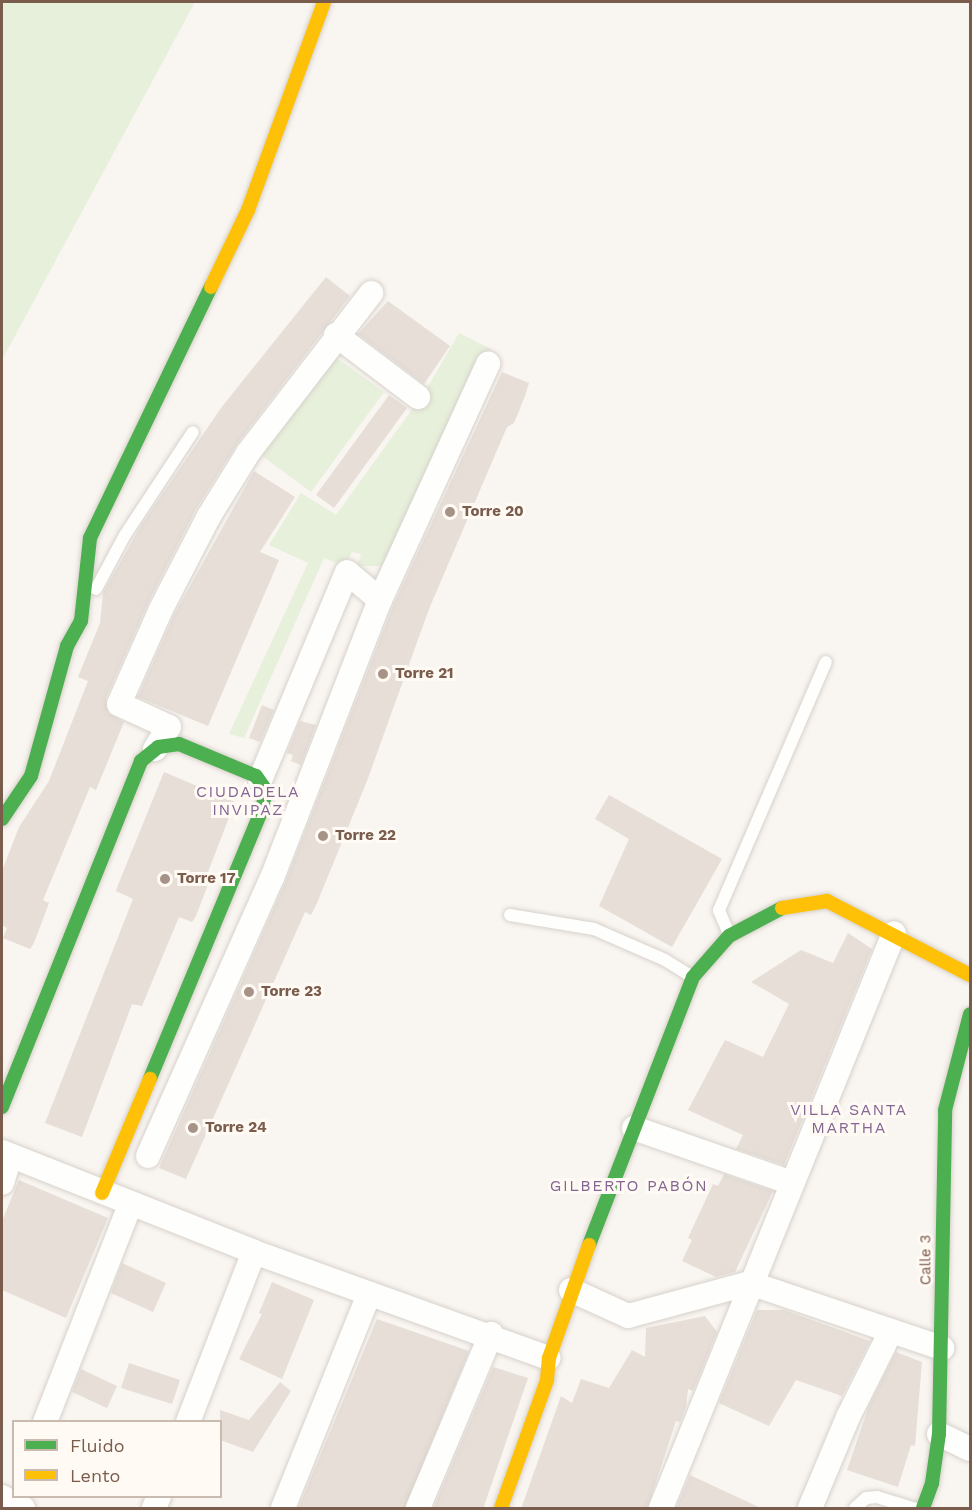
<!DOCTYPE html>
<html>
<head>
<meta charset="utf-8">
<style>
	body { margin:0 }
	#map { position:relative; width:972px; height:1510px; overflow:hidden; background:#f9f5f0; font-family:"Work Sans",sans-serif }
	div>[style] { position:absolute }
	.green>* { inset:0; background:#e7f0db }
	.building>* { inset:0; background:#e6ded7 }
	.roads { filter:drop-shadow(0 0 2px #d7d1cb) drop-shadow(0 0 2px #d7d1cb) }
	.lane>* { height:12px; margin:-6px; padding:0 6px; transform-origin:6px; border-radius:6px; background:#fefefd }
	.street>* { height:24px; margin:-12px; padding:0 12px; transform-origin:12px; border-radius:12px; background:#fefefd }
	.fast>* { height:14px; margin:-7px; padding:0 7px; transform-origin:7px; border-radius:7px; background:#4caf50 }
	.slow>* { height:14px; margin:-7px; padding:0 7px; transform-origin:7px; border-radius:7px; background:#ffc107 }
	.dots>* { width:16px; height:16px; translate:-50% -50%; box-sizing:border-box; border:3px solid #fffaf3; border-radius:50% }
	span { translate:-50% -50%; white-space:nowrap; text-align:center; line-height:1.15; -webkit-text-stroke:6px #fffaf3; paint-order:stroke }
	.poi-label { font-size:15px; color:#7a5c4d; font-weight:700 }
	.left { translate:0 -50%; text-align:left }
	.street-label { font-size:15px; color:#7a5c4d }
	.neighbourhood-label { font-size:16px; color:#846695; letter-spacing:1.5px }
	.frame { position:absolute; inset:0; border:3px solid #7a5c4d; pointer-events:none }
	.legend { position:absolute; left:12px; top:1420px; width:210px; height:78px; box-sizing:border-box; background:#fffaf3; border:2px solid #cabbb1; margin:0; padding:8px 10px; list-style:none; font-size:18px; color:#7a5c4d }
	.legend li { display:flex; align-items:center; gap:12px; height:30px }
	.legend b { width:30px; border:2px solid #cabbb1 }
</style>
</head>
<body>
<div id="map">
	<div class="green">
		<div style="clip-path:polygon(2px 2px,195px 2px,2px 360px)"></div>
		<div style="clip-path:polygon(459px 333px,491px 349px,391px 566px,357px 566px,361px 554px,352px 552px,345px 566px,324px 558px,244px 738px,229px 734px,308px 563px,269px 545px,301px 493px,336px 515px,426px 390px)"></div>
		<div style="clip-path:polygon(327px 351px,384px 392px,311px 492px,254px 450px)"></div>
	</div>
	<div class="building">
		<div style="clip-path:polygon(326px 277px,350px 296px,237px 444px,196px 509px,148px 603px,106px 698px,108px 713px,124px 722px,96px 790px,90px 787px,43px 900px,49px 903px,34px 943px,30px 949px,3px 938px,7px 928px,2px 925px,2px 871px,19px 827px,49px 781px,88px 681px,78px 677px,100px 623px,103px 593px,142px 524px,221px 408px)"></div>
		<div style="clip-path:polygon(388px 301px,450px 346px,424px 384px,358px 334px)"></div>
		<div style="clip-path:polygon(502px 372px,529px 383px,525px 396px,514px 423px,507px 427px,429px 609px,367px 781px,317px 903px,311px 915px,305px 912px,186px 1179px,159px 1168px,285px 883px,393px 606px)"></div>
		<div style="clip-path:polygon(389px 395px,407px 408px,334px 508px,316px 495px)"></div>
		<div style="clip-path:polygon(254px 471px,295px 497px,260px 552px,279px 560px,208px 726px,138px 697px,174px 615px)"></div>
		<div style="clip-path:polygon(262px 705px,274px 710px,260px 742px,249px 738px)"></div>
		<div style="clip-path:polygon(300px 721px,316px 725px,301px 765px,291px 761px,293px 755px,287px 753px)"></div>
		<div style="clip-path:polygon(164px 772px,235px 802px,208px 872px,212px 874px,196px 916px,192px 922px,179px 917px,142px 1006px,132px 1004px,82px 1137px,45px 1123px,133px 899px,116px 891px,118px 885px)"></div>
		<div style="clip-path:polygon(609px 795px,722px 859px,672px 947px,599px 906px,629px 839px,595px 819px)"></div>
		<div style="clip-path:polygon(848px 933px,872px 949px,784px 1165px,736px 1149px,743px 1135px,688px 1110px,725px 1040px,763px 1057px,789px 1004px,751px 982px,801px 950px,833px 963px)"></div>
		<div style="clip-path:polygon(724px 1174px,773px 1191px,735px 1272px,716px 1277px,682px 1261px,692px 1240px,688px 1238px,713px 1184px,718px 1186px)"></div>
		<div style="clip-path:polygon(19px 1180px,108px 1218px,66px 1318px,2px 1290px,2px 1221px)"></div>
		<div style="clip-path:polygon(122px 1263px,166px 1283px,153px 1312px,111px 1293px)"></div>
		<div style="clip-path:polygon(272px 1282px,314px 1300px,282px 1379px,239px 1359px,262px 1314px,259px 1313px)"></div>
		<div style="clip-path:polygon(757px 1310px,784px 1310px,870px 1341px,842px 1396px,796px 1380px,769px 1426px,719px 1403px)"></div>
		<div style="clip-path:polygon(705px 1316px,717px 1332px,693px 1391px,688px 1389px,686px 1407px,680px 1422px,676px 1421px,647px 1509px,521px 1509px,561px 1396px,572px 1403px,581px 1379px,609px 1388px,632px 1350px,645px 1357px,646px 1328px)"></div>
		<div style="clip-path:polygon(377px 1319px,469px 1351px,404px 1509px,298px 1509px)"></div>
		<div style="clip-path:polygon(896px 1352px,922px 1362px,915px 1446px,911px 1445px,898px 1487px,847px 1470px,869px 1406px)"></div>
		<div style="clip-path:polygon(129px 1363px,180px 1380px,172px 1404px,121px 1388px)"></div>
		<div style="clip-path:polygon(493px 1367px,528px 1378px,483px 1509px,433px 1509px)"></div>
		<div style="clip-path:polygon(81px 1369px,117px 1386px,107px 1408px,72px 1392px)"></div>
		<div style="clip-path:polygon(280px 1382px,291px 1391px,253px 1452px,220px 1440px,220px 1410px,249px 1420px)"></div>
		<div style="clip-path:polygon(690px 1475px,763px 1509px,676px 1509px)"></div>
	</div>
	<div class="roads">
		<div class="lane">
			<div style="left:96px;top:589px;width:61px;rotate:-61.8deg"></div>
			<div style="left:125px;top:535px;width:123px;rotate:-56.6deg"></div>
			<div style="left:510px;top:915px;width:85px;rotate:9.5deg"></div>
			<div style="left:594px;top:929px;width:77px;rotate:23.6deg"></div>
			<div style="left:665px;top:960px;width:32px;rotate:32deg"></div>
			<div style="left:729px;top:934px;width:26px;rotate:-113deg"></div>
			<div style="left:719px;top:910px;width:270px;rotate:-66.7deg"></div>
			<div style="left:855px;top:1508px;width:15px;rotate:-42deg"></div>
			<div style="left:866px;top:1498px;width:11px;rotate:-5deg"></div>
			<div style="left:877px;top:1497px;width:39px;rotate:17deg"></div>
		</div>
		<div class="street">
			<div style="left:336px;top:335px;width:103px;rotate:37.1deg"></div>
			<div style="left:380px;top:600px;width:260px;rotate:-65.4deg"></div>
			<div style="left:155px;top:749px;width:26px;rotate:-58deg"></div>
			<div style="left:169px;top:727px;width:55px;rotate:-155.3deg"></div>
			<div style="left:119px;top:704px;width:104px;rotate:-66.1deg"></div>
			<div style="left:161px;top:609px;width:105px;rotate:-62.7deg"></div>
			<div style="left:209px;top:516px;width:74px;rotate:-58.2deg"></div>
			<div style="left:248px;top:453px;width:202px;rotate:-52.4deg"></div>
			<div style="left:260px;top:780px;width:225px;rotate:-67.3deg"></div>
			<div style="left:634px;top:1128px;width:167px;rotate:19.2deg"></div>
			<div style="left:2px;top:1152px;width:271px;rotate:21.6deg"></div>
			<div style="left:254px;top:1252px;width:313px;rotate:19.8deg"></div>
			<div style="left:148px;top:1156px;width:304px;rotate:-66deg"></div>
			<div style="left:272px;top:878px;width:298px;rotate:-68.8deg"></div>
			<div style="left:380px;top:600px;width:43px;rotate:-139.7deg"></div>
			<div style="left:2px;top:1183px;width:28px;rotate:-73deg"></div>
			<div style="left:571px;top:1290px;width:63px;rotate:24.5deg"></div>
			<div style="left:628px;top:1316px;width:126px;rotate:-15.1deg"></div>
			<div style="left:750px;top:1283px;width:203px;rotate:18.7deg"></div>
			<div style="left:45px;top:1422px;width:233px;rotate:-68.6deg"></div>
			<div style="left:188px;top:1422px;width:182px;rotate:-68.8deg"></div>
			<div style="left:939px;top:1434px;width:34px;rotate:26deg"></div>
			<div style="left:2px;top:1497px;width:24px;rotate:28deg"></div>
			<div style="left:154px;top:1508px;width:13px;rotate:-67deg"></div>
			<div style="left:283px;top:1508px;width:231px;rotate:-68.1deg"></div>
			<div style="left:418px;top:1508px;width:189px;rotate:-67.2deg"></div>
			<div style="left:661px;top:1508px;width:620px;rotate:-67.94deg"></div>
			<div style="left:810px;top:1508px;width:99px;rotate:-67.3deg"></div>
			<div style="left:848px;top:1417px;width:96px;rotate:-63.4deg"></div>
		</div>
		<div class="fast">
			<div style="left:2px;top:819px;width:52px;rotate:-56deg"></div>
			<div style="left:31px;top:776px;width:135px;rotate:-74.5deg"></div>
			<div style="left:67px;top:646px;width:29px;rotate:-61deg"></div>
			<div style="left:81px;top:621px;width:83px;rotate:-83.8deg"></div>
			<div style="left:90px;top:538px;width:279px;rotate:-64.3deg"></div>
			<div style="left:2px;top:1107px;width:373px;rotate:-68.1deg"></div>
			<div style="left:141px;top:761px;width:22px;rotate:-39deg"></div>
			<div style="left:158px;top:747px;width:21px;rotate:-8deg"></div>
			<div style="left:179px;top:744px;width:83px;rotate:22.6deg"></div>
			<div style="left:256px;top:776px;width:16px;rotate:55deg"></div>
			<div style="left:265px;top:789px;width:18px;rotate:96deg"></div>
			<div style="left:263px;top:807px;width:295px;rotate:112.6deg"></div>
			<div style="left:589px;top:1245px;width:287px;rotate:-68.8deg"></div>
			<div style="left:693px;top:977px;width:55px;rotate:-48.7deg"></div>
			<div style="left:729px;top:936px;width:60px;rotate:-27.8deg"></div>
			<div style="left:923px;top:1508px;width:27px;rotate:-70deg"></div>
			<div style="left:932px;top:1483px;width:49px;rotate:-81.9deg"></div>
			<div style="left:939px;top:1434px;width:324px;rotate:-88.9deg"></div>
			<div style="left:945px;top:1110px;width:99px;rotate:-75.4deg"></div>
		</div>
		<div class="slow">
			<div style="left:211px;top:287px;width:85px;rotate:-64.3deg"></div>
			<div style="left:248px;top:210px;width:221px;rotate:-69.9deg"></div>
			<div style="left:782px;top:908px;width:46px;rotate:-8.8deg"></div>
			<div style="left:827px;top:901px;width:161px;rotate:27.4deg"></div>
			<div style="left:102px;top:1193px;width:124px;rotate:-67.2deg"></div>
			<div style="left:501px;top:1508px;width:136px;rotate:-70.2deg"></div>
			<div style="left:547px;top:1380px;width:22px;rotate:-85deg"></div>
			<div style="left:549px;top:1358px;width:120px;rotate:-70.5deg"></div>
		</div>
	</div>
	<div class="dots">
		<div style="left:450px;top:512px;background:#a69286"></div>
		<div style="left:383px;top:674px;background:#a69286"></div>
		<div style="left:323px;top:836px;background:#a69286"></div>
		<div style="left:165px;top:879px;background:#a69286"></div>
		<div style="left:249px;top:992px;background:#a69286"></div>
		<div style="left:193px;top:1128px;background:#a69286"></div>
	</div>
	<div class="poi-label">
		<span class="left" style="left:462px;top:512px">Torre 20</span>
		<span class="left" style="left:395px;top:674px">Torre 21</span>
		<span class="left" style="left:335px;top:836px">Torre 22</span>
		<span class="left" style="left:177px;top:879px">Torre 17</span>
		<span class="left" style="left:261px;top:992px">Torre 23</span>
		<span class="left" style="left:205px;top:1128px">Torre 24</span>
	</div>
	<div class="street-label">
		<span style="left:926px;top:1260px;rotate:-90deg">Calle 3</span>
	</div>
	<div class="neighbourhood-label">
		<span style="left:248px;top:801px">CIUDADELA<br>INVIPAZ</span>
		<span style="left:849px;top:1119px">VILLA SANTA<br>MARTHA</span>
		<span style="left:629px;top:1186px">GILBERTO PABÓN</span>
	</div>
	<div class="frame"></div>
	<ul class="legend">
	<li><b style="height:8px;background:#4caf50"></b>Fluido</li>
	<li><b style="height:8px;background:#ffc107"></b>Lento</li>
	</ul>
</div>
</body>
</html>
